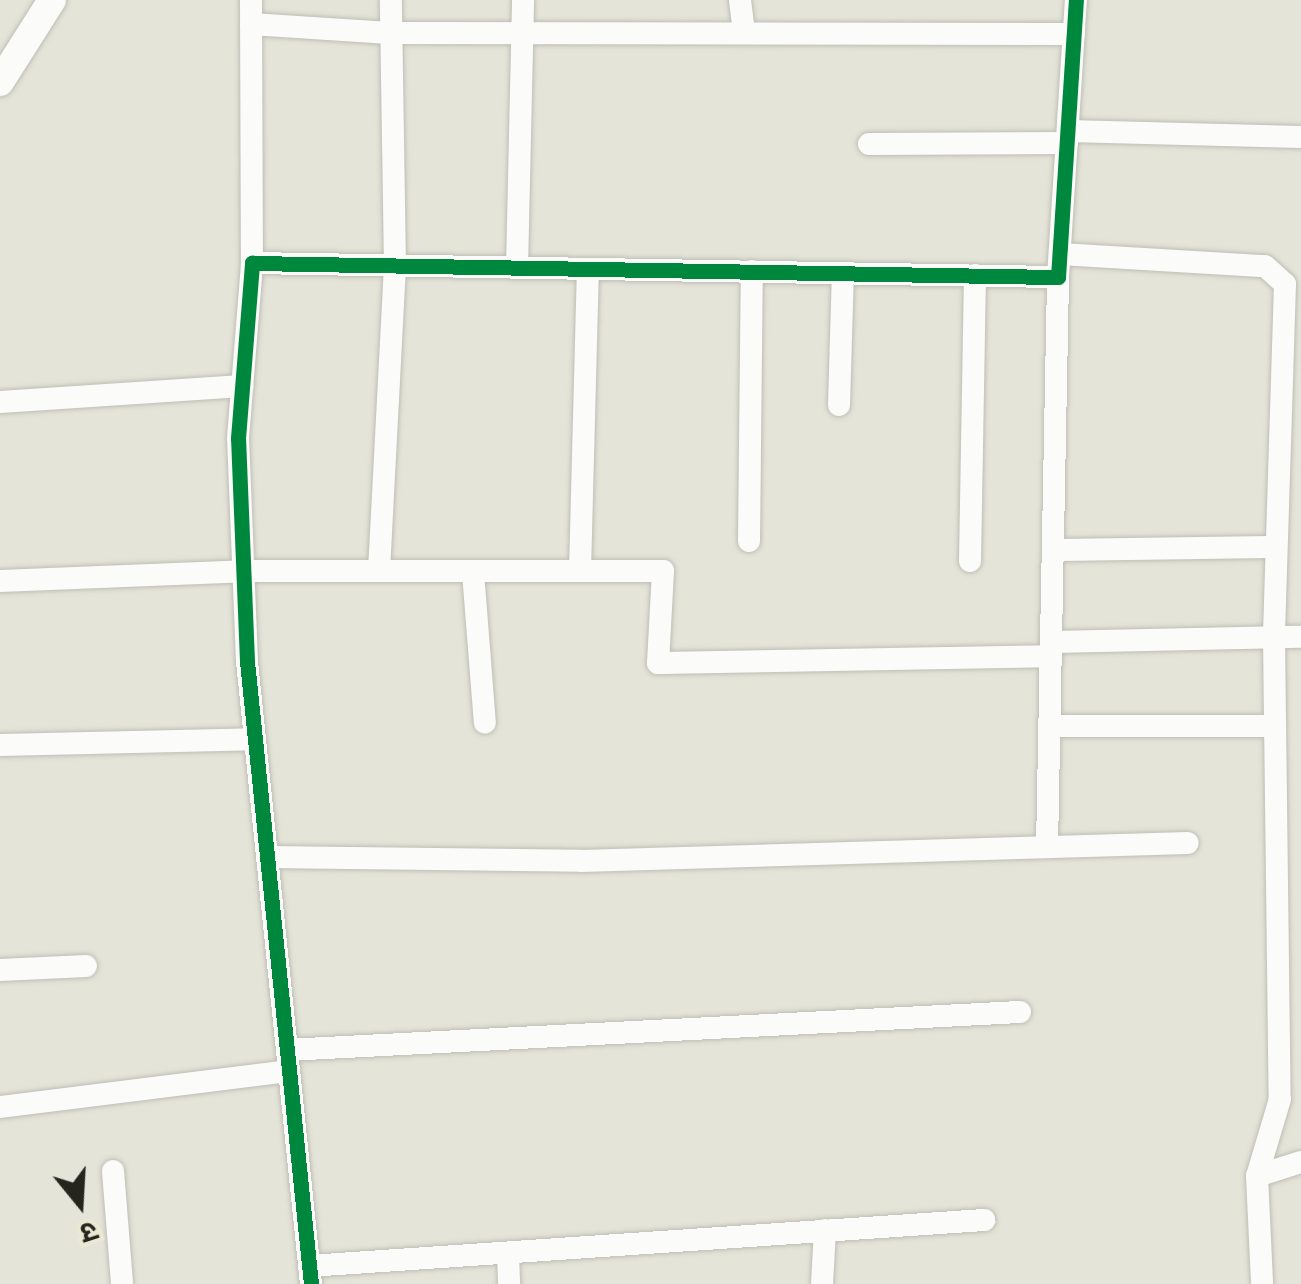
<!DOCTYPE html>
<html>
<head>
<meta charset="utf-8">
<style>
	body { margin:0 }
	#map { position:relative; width:1301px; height:1284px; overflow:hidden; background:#e5e4d9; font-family:"Source Serif 4","Noto Sans Devanagari",serif }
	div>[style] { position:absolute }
	.roads { filter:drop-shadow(0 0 2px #bfbeb5) drop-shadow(0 0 2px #bfbeb5) }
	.minor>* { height:22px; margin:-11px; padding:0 11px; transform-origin:11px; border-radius:11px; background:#fbfbf9 }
	.tertiary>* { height:28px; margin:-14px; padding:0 14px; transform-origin:14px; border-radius:14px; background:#fbfbf9 }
	.cycleway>* { height:15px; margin:-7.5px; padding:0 7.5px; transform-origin:7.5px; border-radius:7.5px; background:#00873e }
	span { translate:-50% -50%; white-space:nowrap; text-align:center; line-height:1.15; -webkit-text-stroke:9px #ebe8d3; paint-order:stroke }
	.north { position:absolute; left:30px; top:1154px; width:100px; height:100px; -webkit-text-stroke:8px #ebe8d3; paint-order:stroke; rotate:162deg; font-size:28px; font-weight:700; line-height:40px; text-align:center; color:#26251d }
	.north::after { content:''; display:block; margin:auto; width:35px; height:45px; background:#26251d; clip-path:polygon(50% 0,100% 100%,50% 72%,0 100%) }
</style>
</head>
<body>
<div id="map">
	<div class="roads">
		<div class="minor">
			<div style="left:251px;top:0;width:263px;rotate:89.8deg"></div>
			<div style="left:740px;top:0;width:32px;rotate:83deg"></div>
			<div style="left:251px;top:24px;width:139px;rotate:3.7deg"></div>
			<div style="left:390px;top:33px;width:684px;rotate:0.08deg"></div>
			<div style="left:1068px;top:131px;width:233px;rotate:1.5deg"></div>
			<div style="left:869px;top:144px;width:198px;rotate:-0.3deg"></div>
			<div style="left:1060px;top:254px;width:205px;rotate:3.4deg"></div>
			<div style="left:1265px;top:266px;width:27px;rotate:42deg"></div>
			<div style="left:1285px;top:284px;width:353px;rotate:91.8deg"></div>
			<div style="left:1274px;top:637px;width:462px;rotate:89.3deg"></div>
			<div style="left:1280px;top:1099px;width:80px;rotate:106.6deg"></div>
			<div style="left:1257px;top:1176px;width:108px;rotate:87.3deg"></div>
			<div style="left:517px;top:268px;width:268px;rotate:-88.7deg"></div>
			<div style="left:0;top:402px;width:243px;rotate:-3.8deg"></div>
			<div style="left:839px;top:405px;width:132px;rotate:-88.3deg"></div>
			<div style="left:749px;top:541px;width:270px;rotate:-89.4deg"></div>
			<div style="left:1053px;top:550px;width:223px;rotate:-0.8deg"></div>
			<div style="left:970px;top:561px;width:286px;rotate:-89deg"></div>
			<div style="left:379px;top:571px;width:305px;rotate:-87deg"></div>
			<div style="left:395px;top:266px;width:266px;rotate:-90.9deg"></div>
			<div style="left:580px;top:571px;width:302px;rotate:-88.5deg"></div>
			<div style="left:473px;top:572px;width:151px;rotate:85.5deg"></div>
			<div style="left:0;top:581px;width:244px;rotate:-2.3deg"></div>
			<div style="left:244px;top:571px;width:419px"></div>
			<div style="left:663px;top:571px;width:92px;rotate:93.1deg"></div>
			<div style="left:658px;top:663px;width:393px;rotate:-1deg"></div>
			<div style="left:1052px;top:642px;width:249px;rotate:-1.2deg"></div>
			<div style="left:1050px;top:726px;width:224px"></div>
			<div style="left:0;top:745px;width:255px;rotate:-1.3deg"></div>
			<div style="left:1047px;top:847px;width:570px;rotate:-88.89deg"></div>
			<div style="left:267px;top:857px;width:314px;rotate:0.7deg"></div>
			<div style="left:581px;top:861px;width:607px;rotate:-1.7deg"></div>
			<div style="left:0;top:970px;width:86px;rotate:-2.7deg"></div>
			<div style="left:287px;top:1050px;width:734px;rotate:-2.97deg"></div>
			<div style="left:0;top:1107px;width:291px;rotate:-7.1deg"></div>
			<div style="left:113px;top:1171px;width:113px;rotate:85.4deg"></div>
			<div style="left:1257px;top:1176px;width:46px;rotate:-17.7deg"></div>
			<div style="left:508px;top:1253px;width:31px;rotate:88deg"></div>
			<div style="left:309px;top:1266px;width:677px;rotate:-3.9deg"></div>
			<div style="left:311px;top:1284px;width:626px;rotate:-95.87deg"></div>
			<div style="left:247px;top:661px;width:223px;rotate:-92.3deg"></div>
			<div style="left:238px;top:438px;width:176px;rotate:-85.4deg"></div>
			<div style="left:252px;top:263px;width:806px;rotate:1deg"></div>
			<div style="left:1058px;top:277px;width:278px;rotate:-86.3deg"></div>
			<div style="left:822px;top:1284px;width:54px;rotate:-86.8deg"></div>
		</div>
		<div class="tertiary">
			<div style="left:0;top:82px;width:97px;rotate:-57.6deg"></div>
		</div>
	</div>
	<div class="cycleway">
		<div style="left:311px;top:1284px;width:626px;rotate:-95.87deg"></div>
		<div style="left:247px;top:661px;width:223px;rotate:-92.3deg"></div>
		<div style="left:238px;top:438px;width:176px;rotate:-85.4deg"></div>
		<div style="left:252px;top:263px;width:806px;rotate:1deg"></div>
		<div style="left:1058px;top:277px;width:278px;rotate:-86.3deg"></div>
	</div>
	<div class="north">उ</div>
</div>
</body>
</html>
